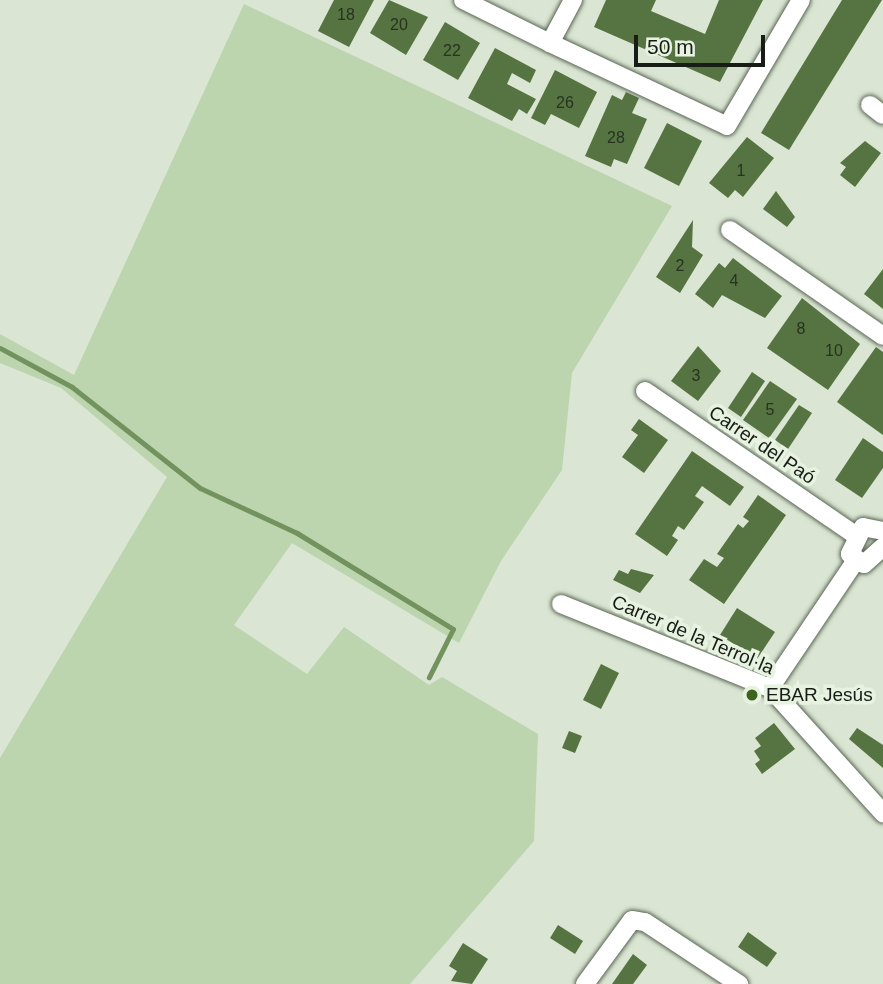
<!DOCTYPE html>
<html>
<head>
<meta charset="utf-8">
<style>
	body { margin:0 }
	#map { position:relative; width:883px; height:984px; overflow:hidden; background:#dae6d3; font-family:Helvetica,sans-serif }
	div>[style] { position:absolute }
	.green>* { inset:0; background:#bdd5af }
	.stream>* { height:5px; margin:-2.5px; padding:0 2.5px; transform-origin:2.5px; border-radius:2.5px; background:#73935e }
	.building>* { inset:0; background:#557441 }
	.roads { filter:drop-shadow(0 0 2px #5a6454) drop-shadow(0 0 2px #5a6454) }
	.minor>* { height:18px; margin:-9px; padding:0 9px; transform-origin:9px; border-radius:9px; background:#fff }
	.dots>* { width:19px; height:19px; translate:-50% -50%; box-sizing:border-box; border:4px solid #e7f3e0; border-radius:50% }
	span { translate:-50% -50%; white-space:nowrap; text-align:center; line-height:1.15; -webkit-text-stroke:7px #e7f3e0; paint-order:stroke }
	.number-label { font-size:16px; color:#273221 }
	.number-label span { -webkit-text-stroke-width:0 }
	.street-label { font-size:19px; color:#181c16 }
	.poi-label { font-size:19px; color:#181c16 }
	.left { translate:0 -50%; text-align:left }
	.scale { position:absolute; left:634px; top:35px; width:131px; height:32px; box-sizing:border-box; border:4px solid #181c16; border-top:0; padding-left:9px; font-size:21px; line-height:24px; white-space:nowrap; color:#181c16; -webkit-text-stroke:5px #e7f3e0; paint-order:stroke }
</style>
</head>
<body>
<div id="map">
	<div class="green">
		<div style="clip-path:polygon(244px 4px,672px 206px,572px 373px,562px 470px,501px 561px,459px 643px,292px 543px,234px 625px,307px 674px,344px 627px,429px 685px,442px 677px,538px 734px,534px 841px,410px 984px,0 984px,0 758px,167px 477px,61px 388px,0 363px,0 334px,74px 375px)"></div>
	</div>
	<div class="stream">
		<div style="left:0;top:348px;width:82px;rotate:28.4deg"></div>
		<div style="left:72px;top:387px;width:163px;rotate:38.3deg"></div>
		<div style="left:200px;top:488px;width:107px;rotate:24.9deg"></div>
		<div style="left:297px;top:533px;width:183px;rotate:31.6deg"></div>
		<div style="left:453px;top:629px;width:54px;rotate:116.6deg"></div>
	</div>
	<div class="building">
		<div style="clip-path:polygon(334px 0,374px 0,349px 47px,318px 31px)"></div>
		<div style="clip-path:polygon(389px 0,428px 17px,406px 55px,370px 33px)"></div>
		<div style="clip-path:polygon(606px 0,656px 0,651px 11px,705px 34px,719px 0,763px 0,720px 82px,594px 27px)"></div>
		<div style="clip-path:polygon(842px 0,882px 0,789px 150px,761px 133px)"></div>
		<div style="clip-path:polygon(445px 22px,480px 43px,458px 80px,423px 60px)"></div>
		<div style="clip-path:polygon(495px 48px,536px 70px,530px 83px,512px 73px,507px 84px,536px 99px,527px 114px,519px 109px,512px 121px,468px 98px)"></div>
		<div style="clip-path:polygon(555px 70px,597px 92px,579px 128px,551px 114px,545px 125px,531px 118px)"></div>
		<div style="clip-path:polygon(626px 92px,639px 98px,632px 113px,647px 119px,627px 164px,614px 159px,611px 167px,585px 156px,612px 95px,622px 100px)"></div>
		<div style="clip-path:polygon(667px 123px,702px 141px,679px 186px,644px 168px)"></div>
		<div style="clip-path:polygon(747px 137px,774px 158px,743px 197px,735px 190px,728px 198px,709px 183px)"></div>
		<div style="clip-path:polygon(865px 141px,881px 153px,855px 187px,840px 175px,846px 167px,840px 163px)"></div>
		<div style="clip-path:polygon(776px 191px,795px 217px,787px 227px,763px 209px)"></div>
		<div style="clip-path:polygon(693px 220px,692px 247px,703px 255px,680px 293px,656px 277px)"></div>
		<div style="clip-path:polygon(733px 258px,782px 296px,765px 318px,722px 295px,713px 308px,695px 294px,719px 263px,725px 268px)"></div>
		<div style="clip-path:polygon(883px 269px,883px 309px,864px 294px)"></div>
		<div style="clip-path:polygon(802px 298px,860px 344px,828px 390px,767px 348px)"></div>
		<div style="clip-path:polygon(698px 346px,721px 371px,698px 401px,671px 381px)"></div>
		<div style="clip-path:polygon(876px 347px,883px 352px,883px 435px,837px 402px)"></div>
		<div style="clip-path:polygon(752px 372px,765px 381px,741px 417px,728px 408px)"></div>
		<div style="clip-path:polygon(770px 381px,797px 399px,769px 438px,743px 420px)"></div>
		<div style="clip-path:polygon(799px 405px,812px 413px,788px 449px,775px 440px)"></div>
		<div style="clip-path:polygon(639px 419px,668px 440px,644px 473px,622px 457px,638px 435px,631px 430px)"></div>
		<div style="clip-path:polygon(863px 438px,883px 452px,883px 468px,862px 498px,835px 480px)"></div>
		<div style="clip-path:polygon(692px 451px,744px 487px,730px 506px,702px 486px,695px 496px,704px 502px,684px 530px,678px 526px,672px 536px,678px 540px,667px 556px,635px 534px)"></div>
		<div style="clip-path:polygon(758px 495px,786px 515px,724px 604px,689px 580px,704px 559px,717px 567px,724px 558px,717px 554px,738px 524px,743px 528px,749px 521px,743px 517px)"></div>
		<div style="clip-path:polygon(631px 569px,654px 575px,640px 593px,613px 580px,619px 570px,628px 574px)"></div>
		<div style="clip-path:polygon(737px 608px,775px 632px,757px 659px,720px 635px)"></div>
		<div style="clip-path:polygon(601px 664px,619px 673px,601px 709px,583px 700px)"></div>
		<div style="clip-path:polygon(774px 723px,795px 749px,762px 774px,755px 764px,760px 760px,754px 751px,761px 746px,755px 738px)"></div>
		<div style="clip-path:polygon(857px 728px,883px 745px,883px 768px,849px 739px)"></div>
		<div style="clip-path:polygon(569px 731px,582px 736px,575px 753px,562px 748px)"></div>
		<div style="clip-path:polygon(558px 925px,583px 941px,575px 954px,550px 938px)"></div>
		<div style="clip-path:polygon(748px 932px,777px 953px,767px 967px,738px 947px)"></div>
		<div style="clip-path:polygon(463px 943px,488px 959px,472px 984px,451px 981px,457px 971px,449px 966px)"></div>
		<div style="clip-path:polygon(633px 954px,647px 965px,633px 984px,612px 984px)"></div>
	</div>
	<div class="roads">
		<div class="minor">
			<div style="left:463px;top:0;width:97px;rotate:26.3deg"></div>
			<div style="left:573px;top:0;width:49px;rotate:118.1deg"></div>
			<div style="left:550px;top:43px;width:195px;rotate:25.1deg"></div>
			<div style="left:727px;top:126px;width:146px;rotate:-59.6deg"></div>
			<div style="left:870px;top:105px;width:16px;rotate:38deg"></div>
			<div style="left:730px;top:230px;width:186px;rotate:34.7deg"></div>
			<div style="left:645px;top:391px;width:255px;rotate:34.4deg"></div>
			<div style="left:883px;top:531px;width:20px;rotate:-169deg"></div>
			<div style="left:863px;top:527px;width:30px;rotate:116deg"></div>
			<div style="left:850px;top:554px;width:17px;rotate:36deg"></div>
			<div style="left:864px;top:564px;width:25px;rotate:-42deg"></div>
			<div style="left:561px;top:604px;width:225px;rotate:21.9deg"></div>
			<div style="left:770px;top:688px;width:169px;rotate:47.9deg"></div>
			<div style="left:770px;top:688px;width:151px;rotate:-56.1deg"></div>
			<div style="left:585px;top:984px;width:79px;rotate:-53.7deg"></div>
			<div style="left:632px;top:920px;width:13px;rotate:9deg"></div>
			<div style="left:645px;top:922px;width:113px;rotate:33.4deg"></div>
		</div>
	</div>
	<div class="dots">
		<div style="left:752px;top:695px;background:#3d641e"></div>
	</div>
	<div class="number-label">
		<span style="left:346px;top:15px">18</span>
		<span style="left:399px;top:25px">20</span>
		<span style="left:452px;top:51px">22</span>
		<span style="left:565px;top:103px">26</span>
		<span style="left:616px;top:138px">28</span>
		<span style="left:741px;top:171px">1</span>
		<span style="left:680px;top:266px">2</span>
		<span style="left:734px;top:281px">4</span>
		<span style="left:801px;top:329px">8</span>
		<span style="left:834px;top:351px">10</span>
		<span style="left:696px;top:376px">3</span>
		<span style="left:770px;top:410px">5</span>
	</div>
	<div class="street-label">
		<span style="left:762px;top:445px;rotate:34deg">Carrer del Paó</span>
		<span style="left:693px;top:635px;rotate:23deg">Carrer de la Terrol·la</span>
	</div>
	<div class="poi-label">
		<span class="left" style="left:766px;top:695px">EBAR Jesús</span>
	</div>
	<div class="scale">50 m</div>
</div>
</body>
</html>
